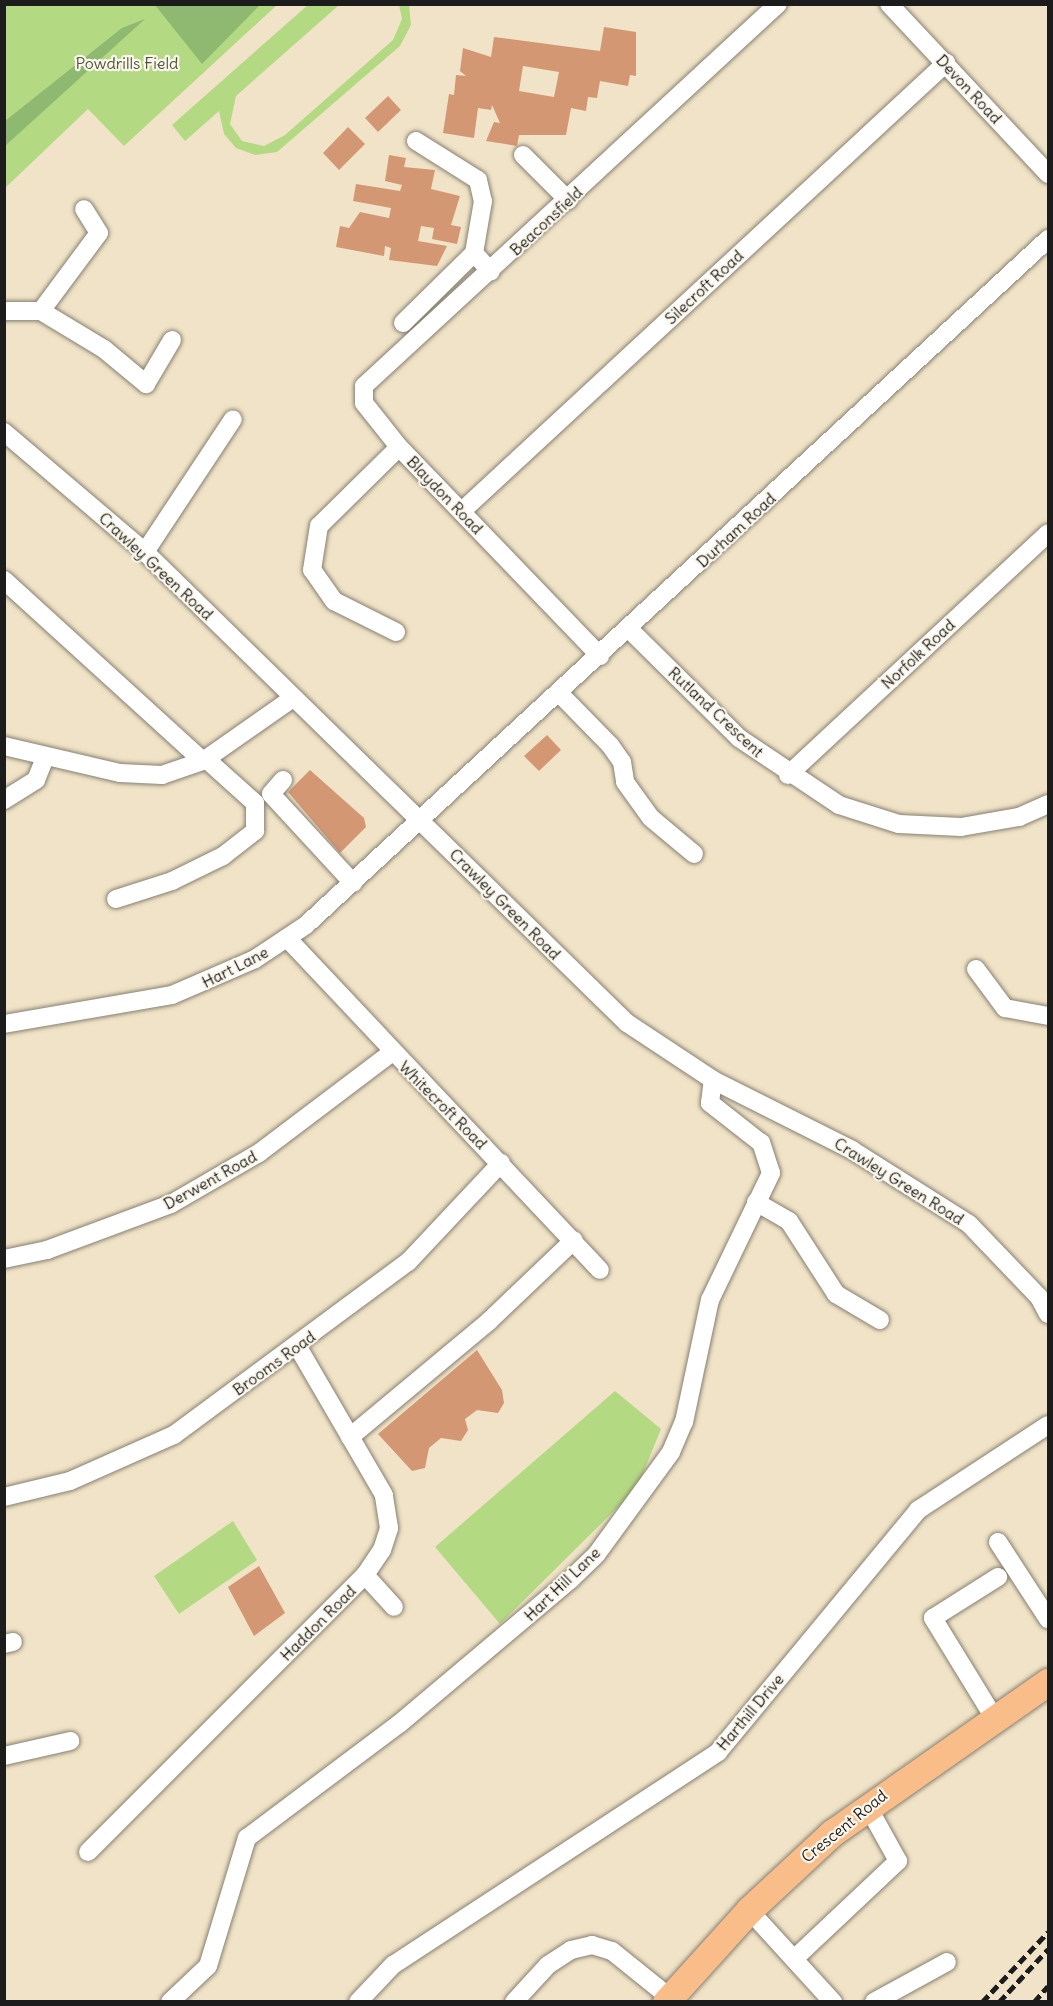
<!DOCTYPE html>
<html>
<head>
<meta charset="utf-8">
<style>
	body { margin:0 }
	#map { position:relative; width:1053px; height:2006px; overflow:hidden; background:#f1e3c7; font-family:Delius,sans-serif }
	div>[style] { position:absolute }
	.green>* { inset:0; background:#b4d983 }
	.forest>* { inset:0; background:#8fb971 }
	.building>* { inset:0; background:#d49774 }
	.roads { filter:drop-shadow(0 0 2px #868072) drop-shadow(0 0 2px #868072) }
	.minor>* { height:18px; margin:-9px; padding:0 9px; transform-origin:9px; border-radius:9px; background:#fff }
	.highway>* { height:27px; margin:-13.5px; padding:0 13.5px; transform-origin:13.5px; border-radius:13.5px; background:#f8bd89 }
	.rail>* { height:4.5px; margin-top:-2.25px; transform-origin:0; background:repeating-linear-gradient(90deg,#1c1c1c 0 9px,transparent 0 13.5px) }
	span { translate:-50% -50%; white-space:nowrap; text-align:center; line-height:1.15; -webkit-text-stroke:4.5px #fbf7ec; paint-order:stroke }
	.park-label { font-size:16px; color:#4a553b }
	.street-label { font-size:16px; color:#1c1c1c }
	.frame { position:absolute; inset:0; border:6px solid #1c1c1c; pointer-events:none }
</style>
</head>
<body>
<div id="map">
	<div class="green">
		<div style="clip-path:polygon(309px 4px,339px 5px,236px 96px,230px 124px,242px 141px,264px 146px,285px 135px,393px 40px,402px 19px,399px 5px,409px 5px,411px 25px,400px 46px,277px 152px,255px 155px,236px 148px,224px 134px,219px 111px,185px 141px,172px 125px)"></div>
		<div style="clip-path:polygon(5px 5px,277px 5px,124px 146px,88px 109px,5px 188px)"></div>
		<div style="clip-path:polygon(615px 1391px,661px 1429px,637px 1488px,500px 1624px,435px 1547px)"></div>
		<div style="clip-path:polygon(233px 1521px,257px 1560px,179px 1614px,154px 1576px)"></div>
	</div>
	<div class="forest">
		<div style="clip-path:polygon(155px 5px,260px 5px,202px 64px)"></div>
		<div style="clip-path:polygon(145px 19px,5px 146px,5px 121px,122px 28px)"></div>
	</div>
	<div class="building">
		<div style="clip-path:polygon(evenodd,604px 27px,636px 32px,636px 76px,630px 75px,628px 86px,600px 81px,597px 98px,588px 97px,586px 111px,571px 108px,566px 135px,519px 135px,517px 146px,486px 141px,494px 122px,500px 123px,492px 105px,491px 110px,478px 108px,474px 138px,443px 133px,449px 94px,454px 95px,456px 75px,466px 76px,460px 71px,463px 48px,491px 57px,494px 37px,600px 51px,604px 27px,523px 66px,559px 72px,554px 97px,519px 91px,523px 66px)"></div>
		<div style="clip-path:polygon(388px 96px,401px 110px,378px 132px,365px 118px)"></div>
		<div style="clip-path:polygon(348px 127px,365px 144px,339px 170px,323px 153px)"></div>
		<div style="clip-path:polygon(389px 155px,406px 158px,404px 167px,435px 170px,431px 189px,460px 196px,451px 225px,461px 227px,457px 244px,432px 239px,434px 228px,421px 226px,418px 241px,447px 246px,437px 266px,389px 260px,391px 248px,385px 246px,384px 256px,336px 247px,340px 226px,349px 228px,360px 212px,389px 218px,391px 208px,353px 201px,356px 184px,400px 191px,402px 185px,385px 181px)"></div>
		<div style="clip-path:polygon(547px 735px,561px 750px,539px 771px,524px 756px)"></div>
		<div style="clip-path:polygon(310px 770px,364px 818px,366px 827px,340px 853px,288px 792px)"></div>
		<div style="clip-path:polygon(477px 1350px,502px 1390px,504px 1403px,498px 1413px,477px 1410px,465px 1419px,468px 1430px,461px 1441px,441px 1438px,429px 1448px,425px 1468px,412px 1471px,378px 1434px)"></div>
		<div style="clip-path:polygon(259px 1566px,285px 1613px,254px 1636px,228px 1587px)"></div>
	</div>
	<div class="roads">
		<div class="minor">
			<div style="left:889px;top:4px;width:233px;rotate:46.9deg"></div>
			<div style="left:416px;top:141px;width:73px;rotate:32.2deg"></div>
			<div style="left:478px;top:180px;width:22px;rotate:77deg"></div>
			<div style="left:483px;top:201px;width:53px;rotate:99.8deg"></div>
			<div style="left:474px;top:253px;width:25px;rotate:48deg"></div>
			<div style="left:523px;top:155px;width:64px;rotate:45deg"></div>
			<div style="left:4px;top:311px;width:37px"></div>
			<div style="left:41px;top:311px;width:97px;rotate:-53.4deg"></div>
			<div style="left:99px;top:233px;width:28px;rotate:-122deg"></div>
			<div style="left:41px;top:311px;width:74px;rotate:31.1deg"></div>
			<div style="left:104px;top:349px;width:55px;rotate:39.8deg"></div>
			<div style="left:146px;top:384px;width:51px;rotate:-59.4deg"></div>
			<div style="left:403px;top:323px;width:100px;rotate:-44.6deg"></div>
			<div style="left:4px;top:432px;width:185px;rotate:40.4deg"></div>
			<div style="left:145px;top:552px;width:674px;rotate:44.34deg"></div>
			<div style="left:627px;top:1023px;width:103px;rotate:33.5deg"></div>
			<div style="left:713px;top:1080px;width:156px;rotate:26.7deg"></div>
			<div style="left:852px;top:1150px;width:138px;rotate:32.3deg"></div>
			<div style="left:969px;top:1224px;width:101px;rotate:46.2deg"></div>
			<div style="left:1039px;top:1297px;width:19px;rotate:62deg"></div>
			<div style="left:399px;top:447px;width:56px;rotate:-128.5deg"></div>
			<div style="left:364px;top:403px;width:17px;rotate:-90deg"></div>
			<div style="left:364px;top:386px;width:563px;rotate:-42.7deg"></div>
			<div style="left:462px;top:511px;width:660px;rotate:-42.79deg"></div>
			<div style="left:145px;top:552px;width:159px;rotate:-56.5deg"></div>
			<div style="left:4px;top:580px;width:269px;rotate:42.3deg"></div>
			<div style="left:629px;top:629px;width:155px;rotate:44.7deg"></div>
			<div style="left:739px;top:738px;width:120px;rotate:33.8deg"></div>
			<div style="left:839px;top:805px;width:63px;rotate:17.6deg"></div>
			<div style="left:899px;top:824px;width:62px;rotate:2.8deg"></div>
			<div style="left:961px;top:827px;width:59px;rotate:-9.8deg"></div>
			<div style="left:1019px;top:817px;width:32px;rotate:-24deg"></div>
			<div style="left:396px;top:632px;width:69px;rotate:-153.4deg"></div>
			<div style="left:334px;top:601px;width:38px;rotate:-125deg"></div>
			<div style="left:312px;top:570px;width:45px;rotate:-81deg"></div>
			<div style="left:319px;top:526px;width:112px;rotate:-44.6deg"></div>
			<div style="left:399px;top:447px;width:290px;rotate:46.1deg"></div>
			<div style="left:560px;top:694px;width:71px;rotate:45.6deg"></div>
			<div style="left:610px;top:745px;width:21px;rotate:55deg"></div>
			<div style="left:622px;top:762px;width:20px;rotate:81deg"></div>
			<div style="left:625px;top:782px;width:44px;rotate:54.2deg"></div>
			<div style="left:651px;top:818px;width:56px;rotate:39.9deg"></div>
			<div style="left:4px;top:746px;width:119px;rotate:13.1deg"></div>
			<div style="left:120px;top:773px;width:42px;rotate:2.7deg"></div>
			<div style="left:162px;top:775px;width:43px;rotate:-18.9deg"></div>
			<div style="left:203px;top:761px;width:110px;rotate:-35deg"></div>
			<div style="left:788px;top:775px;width:355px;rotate:-42.9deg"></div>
			<div style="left:283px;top:780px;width:18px;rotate:131deg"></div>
			<div style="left:271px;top:794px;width:121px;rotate:47.3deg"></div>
			<div style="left:4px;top:800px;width:38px;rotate:-32deg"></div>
			<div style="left:36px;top:780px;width:24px;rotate:-68deg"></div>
			<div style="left:116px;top:899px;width:59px;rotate:-17.8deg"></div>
			<div style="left:172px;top:881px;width:57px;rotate:-26.1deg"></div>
			<div style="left:223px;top:856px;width:41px;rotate:-38deg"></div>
			<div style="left:255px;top:831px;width:28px;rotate:-90deg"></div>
			<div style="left:255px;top:803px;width:66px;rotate:-138.1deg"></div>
			<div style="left:287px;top:938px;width:456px;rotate:46.7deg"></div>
			<div style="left:976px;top:969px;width:49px;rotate:53.4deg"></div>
			<div style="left:1005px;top:1008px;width:44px;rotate:10.5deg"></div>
			<div style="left:4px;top:1024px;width:170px;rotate:-9.8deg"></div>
			<div style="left:172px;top:995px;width:90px;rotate:-23.4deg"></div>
			<div style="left:255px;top:959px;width:61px;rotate:-33.7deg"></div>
			<div style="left:306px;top:925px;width:1011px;rotate:-42.75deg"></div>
			<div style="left:756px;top:1202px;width:38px;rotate:30deg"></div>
			<div style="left:789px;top:1221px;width:87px;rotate:57.2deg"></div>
			<div style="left:836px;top:1294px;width:51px;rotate:30.6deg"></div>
			<div style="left:4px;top:1259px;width:44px;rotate:-11.8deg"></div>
			<div style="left:47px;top:1250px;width:132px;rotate:-20.4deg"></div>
			<div style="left:171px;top:1204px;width:102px;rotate:-30.1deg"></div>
			<div style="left:259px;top:1153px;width:166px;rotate:-37.1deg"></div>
			<div style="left:350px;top:1437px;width:181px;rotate:-39.8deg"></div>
			<div style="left:489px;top:1321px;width:117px;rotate:-43.6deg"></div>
			<div style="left:4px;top:1497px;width:68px;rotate:-13.6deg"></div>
			<div style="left:70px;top:1481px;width:114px;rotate:-23.9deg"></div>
			<div style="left:174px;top:1435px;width:291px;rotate:-36.5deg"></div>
			<div style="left:408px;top:1262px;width:136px;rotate:-46.8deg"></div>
			<div style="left:998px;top:1542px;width:92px;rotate:57deg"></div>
			<div style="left:365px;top:1575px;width:43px;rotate:47.8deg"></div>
			<div style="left:4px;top:1644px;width:9px;rotate:-13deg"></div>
			<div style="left:993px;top:1716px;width:115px;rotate:-121.5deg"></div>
			<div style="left:933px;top:1618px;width:77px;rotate:-32.2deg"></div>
			<div style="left:4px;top:1756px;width:68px;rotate:-12.8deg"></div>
			<div style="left:88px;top:1852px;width:392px;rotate:-45deg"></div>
			<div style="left:365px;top:1575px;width:30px;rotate:-56deg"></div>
			<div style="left:382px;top:1550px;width:23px;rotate:-72deg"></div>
			<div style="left:389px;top:1528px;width:33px;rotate:-99deg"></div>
			<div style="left:384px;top:1495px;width:171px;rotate:-120.2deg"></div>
			<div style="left:749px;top:1910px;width:125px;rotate:47.6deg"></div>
			<div style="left:794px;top:1959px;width:143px;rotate:-43.3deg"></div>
			<div style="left:898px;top:1861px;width:64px;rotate:-119deg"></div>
			<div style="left:170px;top:2002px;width:52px;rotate:-43.5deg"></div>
			<div style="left:208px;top:1966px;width:134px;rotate:-73.1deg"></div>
			<div style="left:247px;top:1838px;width:190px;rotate:-36.9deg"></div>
			<div style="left:399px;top:1724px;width:224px;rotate:-40.1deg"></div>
			<div style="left:570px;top:1580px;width:36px;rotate:-44deg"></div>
			<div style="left:596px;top:1555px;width:127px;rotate:-53.9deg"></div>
			<div style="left:671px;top:1452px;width:33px;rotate:-67deg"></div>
			<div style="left:684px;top:1422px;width:125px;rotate:-78deg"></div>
			<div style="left:710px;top:1300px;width:141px;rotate:-64.3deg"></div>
			<div style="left:771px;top:1173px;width:32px;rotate:-108deg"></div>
			<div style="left:761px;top:1143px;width:65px;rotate:-141.9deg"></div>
			<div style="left:710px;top:1103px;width:23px;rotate:-83deg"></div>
			<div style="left:358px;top:2002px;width:51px;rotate:-46.6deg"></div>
			<div style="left:393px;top:1965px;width:389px;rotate:-33.2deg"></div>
			<div style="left:718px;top:1752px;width:314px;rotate:-50.4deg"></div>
			<div style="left:918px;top:1510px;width:155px;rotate:-33.2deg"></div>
			<div style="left:514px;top:2002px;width:50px;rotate:-47.4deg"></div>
			<div style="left:548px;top:1965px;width:27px;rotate:-33deg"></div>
			<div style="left:571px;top:1950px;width:22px;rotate:-13deg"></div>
			<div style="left:592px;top:1945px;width:21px;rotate:17deg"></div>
			<div style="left:612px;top:1951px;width:73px;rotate:38.9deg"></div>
			<div style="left:874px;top:2002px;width:83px;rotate:-28.7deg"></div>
		</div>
		<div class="highway">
			<div style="left:666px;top:2002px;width:124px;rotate:-47.9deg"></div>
			<div style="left:749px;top:1910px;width:113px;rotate:-42.9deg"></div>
			<div style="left:832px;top:1833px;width:264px;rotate:-35deg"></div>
		</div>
	</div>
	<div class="rail">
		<div style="left:982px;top:2002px;width:96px;rotate:-46.7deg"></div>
		<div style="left:999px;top:2002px;width:72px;rotate:-47.2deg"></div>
		<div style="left:1034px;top:2002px;width:21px;rotate:-49deg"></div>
	</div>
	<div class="park-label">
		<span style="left:127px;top:63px">Powdrills Field</span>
	</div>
	<div class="street-label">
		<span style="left:969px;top:89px;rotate:47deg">Devon Road</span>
		<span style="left:546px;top:221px;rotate:-43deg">Beaconsfield</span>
		<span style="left:704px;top:287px;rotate:-43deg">Silecroft Road</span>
		<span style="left:445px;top:495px;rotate:46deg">Blaydon Road</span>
		<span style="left:736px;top:530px;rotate:-43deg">Durham Road</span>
		<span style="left:156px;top:566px;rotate:43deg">Crawley Green Road</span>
		<span style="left:918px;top:654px;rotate:-43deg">Norfolk Road</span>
		<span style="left:716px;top:712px;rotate:43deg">Rutland Crescent</span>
		<span style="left:505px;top:904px;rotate:45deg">Crawley Green Road</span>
		<span style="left:235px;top:967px;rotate:-27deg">Hart Lane</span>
		<span style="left:443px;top:1105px;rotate:45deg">Whitecroft Road</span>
		<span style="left:210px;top:1180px;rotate:-29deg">Derwent Road</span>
		<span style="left:899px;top:1181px;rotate:32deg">Crawley Green Road</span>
		<span style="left:274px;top:1363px;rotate:-36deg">Brooms Road</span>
		<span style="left:562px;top:1584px;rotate:-44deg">Hart Hill Lane</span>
		<span style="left:318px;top:1623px;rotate:-45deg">Haddon Road</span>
		<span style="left:750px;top:1712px;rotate:-50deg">Harthill Drive</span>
		<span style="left:844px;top:1826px;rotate:-39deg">Crescent Road</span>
	</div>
	<div class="frame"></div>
</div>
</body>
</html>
